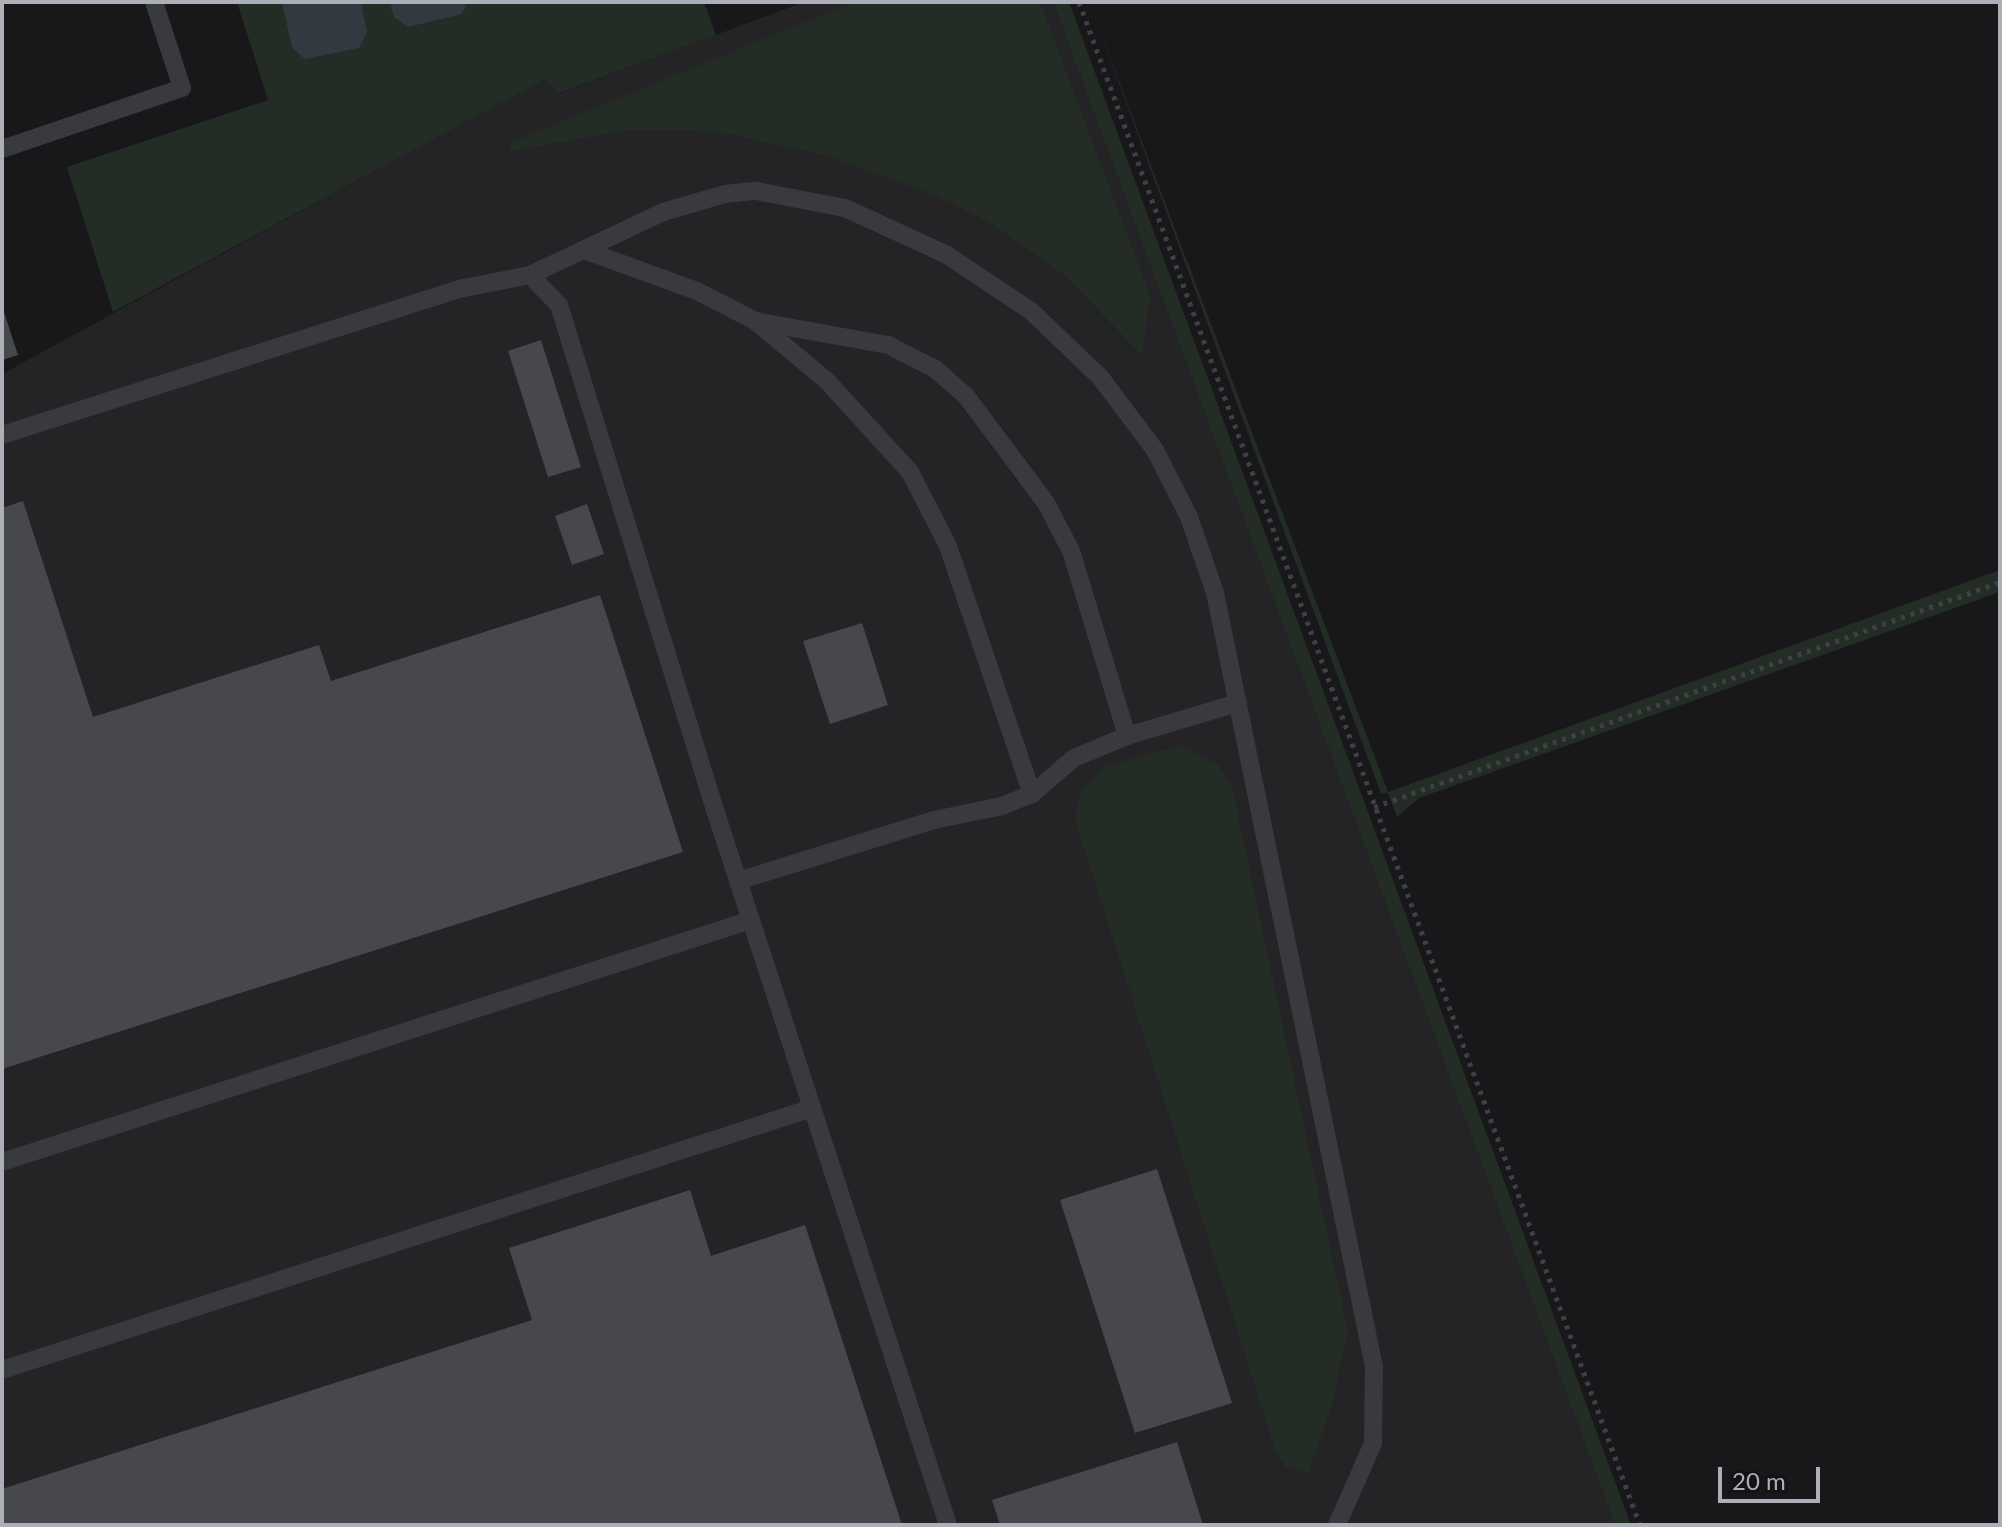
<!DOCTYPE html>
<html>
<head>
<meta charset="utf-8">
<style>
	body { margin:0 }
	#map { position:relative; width:2002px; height:1527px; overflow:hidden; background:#18181a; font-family:Lato,sans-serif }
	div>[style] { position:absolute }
	.built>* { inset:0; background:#242426 }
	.green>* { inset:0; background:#242c26 }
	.water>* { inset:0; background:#333941 }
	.building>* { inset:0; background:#47484c }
	.path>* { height:5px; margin-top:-2.5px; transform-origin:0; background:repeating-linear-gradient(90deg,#3f4045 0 4px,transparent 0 10px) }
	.lane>* { height:18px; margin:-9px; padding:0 9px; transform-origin:9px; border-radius:9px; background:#393a3e }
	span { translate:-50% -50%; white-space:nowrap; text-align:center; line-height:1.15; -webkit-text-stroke:7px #131315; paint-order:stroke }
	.frame { position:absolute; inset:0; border:4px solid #acaeb8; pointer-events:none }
	.scale { position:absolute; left:1718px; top:1467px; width:102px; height:36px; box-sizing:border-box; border:4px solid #acaeb8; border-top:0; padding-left:10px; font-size:24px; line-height:28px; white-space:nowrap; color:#acaeb8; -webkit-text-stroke:6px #131315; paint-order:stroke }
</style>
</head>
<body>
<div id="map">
	<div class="built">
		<div style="clip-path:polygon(804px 2px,1053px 2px,1615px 1525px,2px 1525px,2px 374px,545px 78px,560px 93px)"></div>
	</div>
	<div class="green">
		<div style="clip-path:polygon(237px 2px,704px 2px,716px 35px,559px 93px,545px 79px,113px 312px,67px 167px,268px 100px)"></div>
		<div style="clip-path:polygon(854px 2px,1040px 2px,1150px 295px,1142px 355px,1065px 276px,994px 225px,938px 196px,825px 155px,724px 133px,678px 130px,627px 130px,511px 151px,509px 143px)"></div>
		<div style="clip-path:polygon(1053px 2px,1069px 2px,1631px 1525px,1615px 1525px)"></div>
		<div style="clip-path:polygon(1089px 2px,1388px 792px,2000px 570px,2000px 592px,1419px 798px,1397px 817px,1388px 793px,1381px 794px)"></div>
		<div style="clip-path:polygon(1180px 746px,1217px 763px,1231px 783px,1348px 1332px,1331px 1408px,1308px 1473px,1286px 1467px,1275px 1449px,1074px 816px,1082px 791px,1105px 766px)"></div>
	</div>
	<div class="water">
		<div style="clip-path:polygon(282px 2px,361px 2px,367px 32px,359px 48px,305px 59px,292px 48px)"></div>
		<div style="clip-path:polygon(390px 2px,467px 2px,462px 14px,408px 27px,394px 17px)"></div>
	</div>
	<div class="building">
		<div style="clip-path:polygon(2px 306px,18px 355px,2px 360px)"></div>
		<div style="clip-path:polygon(541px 340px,581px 467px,548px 477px,508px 351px)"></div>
		<div style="clip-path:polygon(23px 501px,93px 717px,319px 645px,331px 681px,600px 595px,683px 852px,2px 1069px,2px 508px)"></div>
		<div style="clip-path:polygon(587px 504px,604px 554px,572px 565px,555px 516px)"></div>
		<div style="clip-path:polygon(862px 623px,888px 705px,830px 724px,803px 641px)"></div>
		<div style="clip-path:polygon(1157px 1169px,1232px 1403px,1135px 1433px,1060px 1200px)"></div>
		<div style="clip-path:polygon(690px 1190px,711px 1256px,805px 1225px,902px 1525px,2px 1525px,2px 1489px,532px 1320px,509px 1248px)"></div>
		<div style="clip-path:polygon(1177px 1442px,1203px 1525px,1000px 1525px,992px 1500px)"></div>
	</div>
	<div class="path">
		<div style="left:1079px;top:2px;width:1623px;rotate:69.78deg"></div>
		<div style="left:1374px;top:807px;width:665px;rotate:-19.77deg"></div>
	</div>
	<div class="lane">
		<div style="left:2px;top:149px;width:190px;rotate:-18.7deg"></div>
		<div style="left:182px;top:88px;width:90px;rotate:-108deg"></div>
		<div style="left:587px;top:251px;width:117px;rotate:20deg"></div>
		<div style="left:697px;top:291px;width:65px;rotate:27.3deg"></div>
		<div style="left:755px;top:321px;width:94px;rotate:39.8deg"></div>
		<div style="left:827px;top:381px;width:123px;rotate:47.6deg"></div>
		<div style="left:910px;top:472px;width:83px;rotate:62.8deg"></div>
		<div style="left:948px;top:546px;width:262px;rotate:71.3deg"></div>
		<div style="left:530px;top:275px;width:147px;rotate:-25.3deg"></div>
		<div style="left:663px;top:212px;width:65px;rotate:-16.2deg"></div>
		<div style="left:725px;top:194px;width:31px;rotate:-6deg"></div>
		<div style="left:756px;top:191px;width:91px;rotate:10.8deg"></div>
		<div style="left:845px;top:208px;width:112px;rotate:24.7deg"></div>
		<div style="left:947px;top:255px;width:101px;rotate:33.7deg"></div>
		<div style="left:1031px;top:311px;width:95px;rotate:43.7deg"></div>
		<div style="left:1100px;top:377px;width:91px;rotate:53deg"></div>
		<div style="left:1155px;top:450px;width:75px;rotate:63.1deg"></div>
		<div style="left:1189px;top:517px;width:80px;rotate:71.1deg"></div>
		<div style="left:1215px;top:593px;width:790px;rotate:78.39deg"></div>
		<div style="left:1374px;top:1367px;width:76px;rotate:90.8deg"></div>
		<div style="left:1373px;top:1443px;width:90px;rotate:113.7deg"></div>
		<div style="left:2px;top:435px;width:485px;rotate:-17.7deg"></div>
		<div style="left:464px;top:288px;width:67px;rotate:-11.1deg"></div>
		<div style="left:530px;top:275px;width:42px;rotate:46deg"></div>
		<div style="left:559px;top:305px;width:532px;rotate:72.83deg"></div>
		<div style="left:716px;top:813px;width:749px;rotate:71.95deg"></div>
		<div style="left:1127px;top:736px;width:116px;rotate:-16.6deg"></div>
		<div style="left:738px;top:881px;width:205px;rotate:-17.3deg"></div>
		<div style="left:934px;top:820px;width:69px;rotate:-11.6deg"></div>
		<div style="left:1002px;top:806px;width:32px;rotate:-22deg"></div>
		<div style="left:1032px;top:794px;width:55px;rotate:-40.6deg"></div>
		<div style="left:1074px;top:758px;width:57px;rotate:-22.5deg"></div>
		<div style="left:1127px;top:736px;width:193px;rotate:-106.8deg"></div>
		<div style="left:1071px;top:551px;width:54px;rotate:-117.5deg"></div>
		<div style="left:1046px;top:503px;width:134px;rotate:-126.8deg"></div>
		<div style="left:966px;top:396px;width:41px;rotate:-138.9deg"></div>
		<div style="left:935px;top:369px;width:53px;rotate:-152.9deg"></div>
		<div style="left:888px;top:345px;width:135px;rotate:-169.8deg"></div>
		<div style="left:2px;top:1162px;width:787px;rotate:-17.91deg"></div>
		<div style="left:2px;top:1370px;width:851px;rotate:-17.92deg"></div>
	</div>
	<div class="frame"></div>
	<div class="scale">20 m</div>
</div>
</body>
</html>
